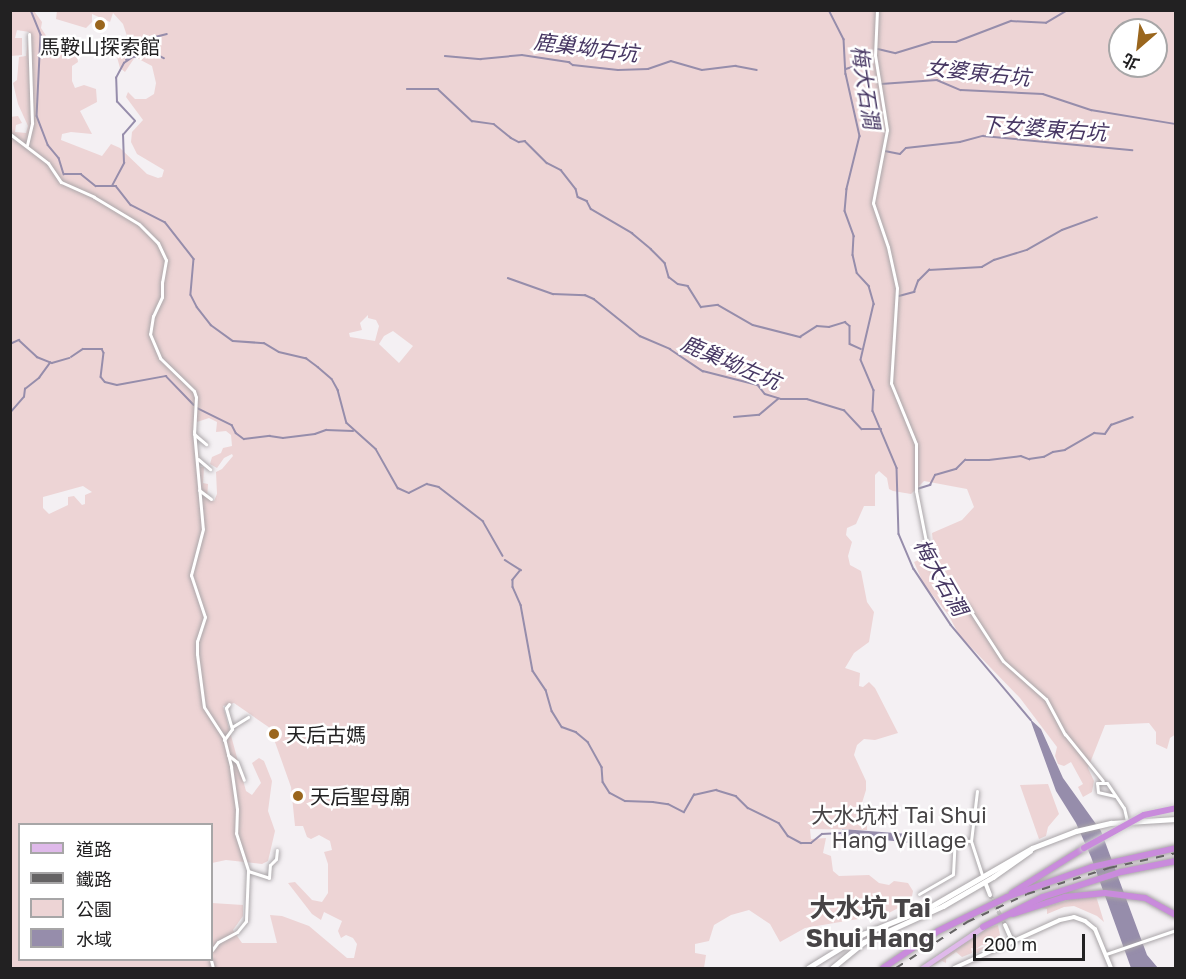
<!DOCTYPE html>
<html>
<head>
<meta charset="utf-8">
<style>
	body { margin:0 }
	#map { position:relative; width:1186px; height:979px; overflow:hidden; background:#f4f0f3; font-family:"Golos Text","Noto Sans TC",sans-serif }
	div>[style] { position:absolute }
	.green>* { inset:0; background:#edd4d5 }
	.water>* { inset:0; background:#968dab }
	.stream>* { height:1.5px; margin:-0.75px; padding:0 0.75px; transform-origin:0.75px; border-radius:0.75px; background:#968dab }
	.tertiary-tunnel>* { height:4px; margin-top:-2px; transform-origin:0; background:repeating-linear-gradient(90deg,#cac7c9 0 4px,transparent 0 6px) }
	.roads { filter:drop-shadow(0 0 2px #a8a4a7) drop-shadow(0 0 2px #a8a4a7) }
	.minor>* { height:3px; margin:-1.5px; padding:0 1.5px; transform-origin:1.5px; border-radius:1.5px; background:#fff }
	.tertiary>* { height:4px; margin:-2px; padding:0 2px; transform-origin:2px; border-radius:2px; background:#fff }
	.secondary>* { height:4.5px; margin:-2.25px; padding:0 2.25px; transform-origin:2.25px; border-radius:2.25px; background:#fff }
	.primary>* { height:5px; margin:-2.5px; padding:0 2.5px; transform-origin:2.5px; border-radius:2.5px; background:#dfb9ea }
	.motorway>* { height:6px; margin:-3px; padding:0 3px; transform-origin:3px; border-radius:3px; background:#c98bdc }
	.rail>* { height:1.5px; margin-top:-0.75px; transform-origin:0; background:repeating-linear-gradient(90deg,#656364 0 8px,transparent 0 16px) }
	.bridges { filter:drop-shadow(0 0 2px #cecece) drop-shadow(0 0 2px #cecece) }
	.motorway-bridge>* { height:6px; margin:-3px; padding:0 3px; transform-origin:3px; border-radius:3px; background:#c98bdc }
	.dots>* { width:16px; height:16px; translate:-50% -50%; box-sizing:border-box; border:3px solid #fff; border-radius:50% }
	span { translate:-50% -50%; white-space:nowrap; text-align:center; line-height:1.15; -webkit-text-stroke:5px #fff; paint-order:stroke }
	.poi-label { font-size:20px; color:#222122 }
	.left { translate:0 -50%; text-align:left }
	.water-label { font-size:21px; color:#473763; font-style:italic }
	.quarter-label { font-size:22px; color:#474446 }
	.district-label { font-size:26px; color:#474446; font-weight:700 }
	.frame { position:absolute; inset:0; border:12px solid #222122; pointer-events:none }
	.legend { position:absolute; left:18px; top:823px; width:195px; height:138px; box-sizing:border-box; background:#fff; border:2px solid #a7a6a7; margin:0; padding:8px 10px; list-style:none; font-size:18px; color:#222122 }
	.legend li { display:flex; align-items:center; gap:12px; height:30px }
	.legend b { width:30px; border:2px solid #a7a6a7 }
	.north { position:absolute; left:1108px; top:18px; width:60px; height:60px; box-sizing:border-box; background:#fff; border:2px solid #a7a6a7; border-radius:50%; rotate:208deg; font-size:16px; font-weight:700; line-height:24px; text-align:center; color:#222122 }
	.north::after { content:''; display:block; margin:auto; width:21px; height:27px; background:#9a661d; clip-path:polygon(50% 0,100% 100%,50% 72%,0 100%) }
	.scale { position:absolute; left:973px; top:934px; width:112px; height:27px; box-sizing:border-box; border:3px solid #222122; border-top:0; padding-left:8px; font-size:18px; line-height:21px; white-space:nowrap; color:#222122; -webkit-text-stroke:4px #fff; paint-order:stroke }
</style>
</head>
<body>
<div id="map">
	<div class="green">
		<div style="clip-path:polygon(evenodd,11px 11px,34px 11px,42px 22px,41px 28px,47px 37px,44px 49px,51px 55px,55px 50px,77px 56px,78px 62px,72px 66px,72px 81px,75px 88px,84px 85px,96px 89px,97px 102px,80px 111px,92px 134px,71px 132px,62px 134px,61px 140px,102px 156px,111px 144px,120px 148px,147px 174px,158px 178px,162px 177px,164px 170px,137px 154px,131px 142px,132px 132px,143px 120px,126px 97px,128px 92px,135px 99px,146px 99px,154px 94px,156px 83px,152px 66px,135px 57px,125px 72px,120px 68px,117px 57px,127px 36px,123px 24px,113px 13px,110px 22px,92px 14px,92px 22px,86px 28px,56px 19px,57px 11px,1175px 11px,1176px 734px,1170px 738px,1167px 749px,1156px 744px,1156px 732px,1149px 723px,1105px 725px,1088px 768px,1094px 781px,1092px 792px,1083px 797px,1078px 787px,1083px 784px,1071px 762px,1064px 766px,1058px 764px,1055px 756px,1057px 747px,1020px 698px,959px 635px,949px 616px,923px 583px,914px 562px,934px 553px,932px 533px,962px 520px,974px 507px,967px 489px,924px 481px,911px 494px,893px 491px,889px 489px,887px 478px,879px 471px,875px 475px,875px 506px,864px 506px,856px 524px,847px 528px,846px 535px,852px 542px,848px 556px,850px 565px,861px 571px,867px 602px,874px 612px,869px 642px,854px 653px,845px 668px,860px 673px,859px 686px,863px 687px,869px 682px,875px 688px,898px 733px,875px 740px,864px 739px,857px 745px,854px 755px,866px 781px,866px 790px,858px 816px,867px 820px,867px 830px,810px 829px,811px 839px,826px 838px,823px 853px,831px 856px,833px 871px,839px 876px,869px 875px,879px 883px,889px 885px,894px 881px,908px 883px,913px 891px,911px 901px,887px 914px,805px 928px,780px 942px,770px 924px,749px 910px,731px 915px,714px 925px,709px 941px,695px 944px,695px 953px,706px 955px,704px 968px,11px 968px,10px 117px,18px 116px,22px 123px,16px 125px,15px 132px,26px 133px,28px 126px,18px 104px,13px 83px,17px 80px,19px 57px,26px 56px,29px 32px,17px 30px,15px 38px,22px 38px,22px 55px,11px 56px,11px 63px,11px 11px,1120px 30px,1156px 30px,1156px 66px,1120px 66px,1120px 30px,11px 11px,368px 315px,368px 318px,376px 320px,379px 326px,375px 341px,350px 337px,349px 333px,362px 330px,360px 323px,368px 315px,11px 11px,393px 331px,413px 346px,399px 363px,379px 344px,384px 336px,393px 331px,11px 11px,209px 418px,217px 422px,216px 432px,226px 431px,231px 435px,232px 446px,223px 448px,221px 453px,212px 457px,210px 464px,217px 468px,224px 458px,232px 454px,233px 456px,222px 469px,216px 472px,217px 494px,214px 501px,207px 498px,208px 484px,203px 483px,204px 467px,200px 467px,196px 431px,197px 422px,209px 418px,11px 11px,83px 486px,92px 492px,85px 495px,85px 504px,82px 505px,74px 496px,68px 497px,68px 505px,49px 514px,43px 508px,43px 497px,83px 486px,11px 11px,234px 703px,270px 728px,291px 787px,295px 826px,303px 826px,307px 837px,311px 839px,319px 835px,330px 841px,332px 850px,324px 852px,328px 864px,328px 893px,322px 902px,312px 900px,295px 882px,288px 883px,312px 914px,321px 920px,324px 912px,342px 921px,338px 931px,341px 938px,346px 935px,353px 938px,357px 944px,354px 958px,347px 958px,309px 926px,282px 916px,270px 915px,277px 943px,242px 943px,233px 930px,243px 916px,243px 905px,212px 903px,212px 960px,20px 960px,20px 824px,212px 824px,212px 863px,226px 860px,262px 864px,268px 861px,275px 831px,268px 811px,272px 781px,264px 761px,259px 758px,252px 763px,261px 783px,252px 795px,246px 791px,223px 706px,234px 703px)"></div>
		<div style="clip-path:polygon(1048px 784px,1059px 814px,1048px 827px,1046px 836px,1039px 839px,1020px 785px)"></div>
		<div style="clip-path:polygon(1082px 896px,1096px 896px,1104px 922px,1097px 916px,1074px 906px,1064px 907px,1047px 914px,1047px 909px,1042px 908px)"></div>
		<div style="clip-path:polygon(998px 925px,1000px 935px,990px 942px,993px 941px,994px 946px,982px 945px,976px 949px,983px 947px,985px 951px,982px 949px,978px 953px,972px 952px,976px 949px,971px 948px,972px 953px,962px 957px,956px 952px,946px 959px,946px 963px,942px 961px,927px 968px,961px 944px,977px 937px,985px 929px)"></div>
	</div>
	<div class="water">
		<div style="clip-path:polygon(1030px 719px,1041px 729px,1063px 778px,1101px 831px,1147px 955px,1158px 968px,1131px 968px,1091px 857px,1076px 823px,1056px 791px)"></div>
		<div style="clip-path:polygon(842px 829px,908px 834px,942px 843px,939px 850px,904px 842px,841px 836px)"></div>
	</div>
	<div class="stream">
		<div style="left:31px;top:10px;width:27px;rotate:68deg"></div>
		<div style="left:41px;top:35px;width:81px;rotate:92.8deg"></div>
		<div style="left:37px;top:116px;width:31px;rotate:69deg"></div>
		<div style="left:48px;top:145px;width:17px;rotate:50deg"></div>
		<div style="left:59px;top:158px;width:17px;rotate:73deg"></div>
		<div style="left:64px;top:174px;width:17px"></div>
		<div style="left:81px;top:174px;width:19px;rotate:39deg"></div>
		<div style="left:96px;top:186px;width:20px"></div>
		<div style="left:116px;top:186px;width:24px;rotate:52deg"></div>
		<div style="left:131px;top:205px;width:38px;rotate:27deg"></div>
		<div style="left:165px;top:222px;width:47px;rotate:51.9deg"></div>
		<div style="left:194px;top:259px;width:36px;rotate:95deg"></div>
		<div style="left:191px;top:295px;width:13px;rotate:63deg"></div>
		<div style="left:197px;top:307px;width:23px;rotate:52deg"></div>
		<div style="left:211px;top:325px;width:27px;rotate:36deg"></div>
		<div style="left:233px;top:341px;width:31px;rotate:4deg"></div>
		<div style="left:264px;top:343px;width:17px;rotate:31deg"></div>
		<div style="left:279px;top:352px;width:28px;rotate:13deg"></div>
		<div style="left:306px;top:358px;width:15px;rotate:37deg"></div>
		<div style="left:318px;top:367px;width:18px;rotate:41deg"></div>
		<div style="left:332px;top:379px;width:13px;rotate:61deg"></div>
		<div style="left:338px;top:390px;width:34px;rotate:75deg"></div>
		<div style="left:347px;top:423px;width:39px;rotate:42deg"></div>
		<div style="left:376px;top:449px;width:45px;rotate:60.6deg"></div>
		<div style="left:398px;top:488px;width:12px;rotate:24deg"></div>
		<div style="left:409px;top:493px;width:20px;rotate:-27deg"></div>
		<div style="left:427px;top:484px;width:12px;rotate:14deg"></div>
		<div style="left:439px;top:487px;width:56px;rotate:37.7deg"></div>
		<div style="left:483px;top:521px;width:40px;rotate:60.3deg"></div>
		<div style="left:829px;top:10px;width:33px;rotate:63deg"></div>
		<div style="left:844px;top:39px;width:35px;rotate:87deg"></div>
		<div style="left:846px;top:74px;width:64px;rotate:77.3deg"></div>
		<div style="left:860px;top:136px;width:55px;rotate:103.8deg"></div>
		<div style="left:847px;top:189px;width:22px;rotate:95deg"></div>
		<div style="left:845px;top:211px;width:27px;rotate:70deg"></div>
		<div style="left:854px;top:236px;width:19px;rotate:93deg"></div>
		<div style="left:853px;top:255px;width:18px;rotate:77deg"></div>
		<div style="left:857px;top:273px;width:18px;rotate:47deg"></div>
		<div style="left:869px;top:286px;width:19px;rotate:74deg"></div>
		<div style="left:874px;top:304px;width:57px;rotate:103.1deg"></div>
		<div style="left:861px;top:360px;width:33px;rotate:67deg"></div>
		<div style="left:874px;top:390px;width:21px;rotate:93deg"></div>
		<div style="left:873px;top:411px;width:62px;rotate:67.2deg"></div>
		<div style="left:897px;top:468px;width:66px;rotate:88.3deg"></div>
		<div style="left:899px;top:534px;width:38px;rotate:67deg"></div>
		<div style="left:914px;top:569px;width:67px;rotate:56.5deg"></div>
		<div style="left:951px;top:625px;width:124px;rotate:49.9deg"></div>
		<div style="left:878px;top:49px;width:18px;rotate:13deg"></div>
		<div style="left:896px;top:53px;width:38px;rotate:-17deg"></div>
		<div style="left:932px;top:42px;width:24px"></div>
		<div style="left:956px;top:42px;width:59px;rotate:-20.9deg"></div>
		<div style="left:1011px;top:21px;width:35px;rotate:3deg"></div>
		<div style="left:1046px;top:23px;width:26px;rotate:-31deg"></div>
		<div style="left:445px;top:56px;width:36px;rotate:5deg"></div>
		<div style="left:481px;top:59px;width:41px;rotate:-5.6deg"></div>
		<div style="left:522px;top:55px;width:48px;rotate:8.5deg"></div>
		<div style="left:569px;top:62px;width:5px;rotate:37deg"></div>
		<div style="left:573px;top:65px;width:45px;rotate:6.3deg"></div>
		<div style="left:618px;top:70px;width:30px;rotate:-2deg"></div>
		<div style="left:648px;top:69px;width:24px;rotate:-19deg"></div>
		<div style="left:671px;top:61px;width:32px;rotate:16deg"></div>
		<div style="left:702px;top:70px;width:34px;rotate:-7deg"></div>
		<div style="left:736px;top:66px;width:21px;rotate:11deg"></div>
		<div style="left:126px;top:60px;width:13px;rotate:-45deg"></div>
		<div style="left:135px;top:51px;width:24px;rotate:-35deg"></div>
		<div style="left:155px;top:37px;width:12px;rotate:-14deg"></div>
		<div style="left:846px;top:69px;width:9px;rotate:-18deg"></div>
		<div style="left:855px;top:66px;width:13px;rotate:-61deg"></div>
		<div style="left:861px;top:55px;width:10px;rotate:-17deg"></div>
		<div style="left:881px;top:84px;width:56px;rotate:-4.1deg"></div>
		<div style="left:937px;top:80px;width:26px;rotate:23deg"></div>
		<div style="left:961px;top:90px;width:82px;rotate:2.8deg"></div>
		<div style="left:1043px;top:94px;width:51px;rotate:18.4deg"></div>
		<div style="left:1091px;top:110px;width:86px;rotate:9.4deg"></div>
		<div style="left:407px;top:89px;width:31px"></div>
		<div style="left:438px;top:89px;width:47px;rotate:43.3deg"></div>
		<div style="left:472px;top:121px;width:22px;rotate:8deg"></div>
		<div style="left:494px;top:124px;width:22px;rotate:39deg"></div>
		<div style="left:511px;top:138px;width:9px;rotate:27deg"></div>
		<div style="left:519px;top:142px;width:6px;rotate:-9deg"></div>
		<div style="left:525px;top:141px;width:31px;rotate:45deg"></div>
		<div style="left:547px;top:163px;width:16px;rotate:27deg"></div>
		<div style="left:561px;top:170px;width:24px;rotate:52deg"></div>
		<div style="left:576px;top:189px;width:8px;rotate:76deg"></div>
		<div style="left:578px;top:197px;width:10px;rotate:24deg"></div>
		<div style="left:587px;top:201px;width:9px;rotate:63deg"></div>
		<div style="left:591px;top:209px;width:48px;rotate:30.3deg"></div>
		<div style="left:632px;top:233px;width:25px;rotate:40deg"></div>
		<div style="left:651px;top:249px;width:20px;rotate:45deg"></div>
		<div style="left:665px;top:263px;width:15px;rotate:74deg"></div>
		<div style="left:669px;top:277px;width:11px;rotate:38deg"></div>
		<div style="left:678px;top:284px;width:10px;rotate:11deg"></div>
		<div style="left:688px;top:286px;width:25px;rotate:58deg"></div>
		<div style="left:701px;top:307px;width:17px;rotate:-7deg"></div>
		<div style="left:718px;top:305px;width:40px;rotate:29.7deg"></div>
		<div style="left:753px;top:325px;width:49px;rotate:14.3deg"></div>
		<div style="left:800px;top:337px;width:20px;rotate:-33deg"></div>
		<div style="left:817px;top:326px;width:12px;rotate:5deg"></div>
		<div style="left:829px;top:327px;width:17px;rotate:-17deg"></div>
		<div style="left:845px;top:322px;width:6px;rotate:39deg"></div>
		<div style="left:850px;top:326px;width:18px;rotate:90deg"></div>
		<div style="left:850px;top:344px;width:12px;rotate:24deg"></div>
		<div style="left:885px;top:151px;width:15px;rotate:11deg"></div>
		<div style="left:900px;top:154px;width:8px;rotate:-45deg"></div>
		<div style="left:906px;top:148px;width:54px;rotate:-6.3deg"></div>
		<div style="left:960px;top:142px;width:24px;rotate:-15deg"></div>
		<div style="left:983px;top:136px;width:150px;rotate:5.4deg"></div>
		<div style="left:112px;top:186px;width:26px;rotate:-62deg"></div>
		<div style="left:124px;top:163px;width:28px;rotate:-92deg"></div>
		<div style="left:123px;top:135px;width:18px;rotate:-49deg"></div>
		<div style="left:135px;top:121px;width:26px;rotate:-133deg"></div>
		<div style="left:117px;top:102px;width:24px;rotate:-92deg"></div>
		<div style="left:116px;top:78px;width:17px;rotate:-62deg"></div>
		<div style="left:124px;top:63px;width:11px;rotate:-34deg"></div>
		<div style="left:133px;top:57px;width:23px;rotate:-7deg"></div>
		<div style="left:156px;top:54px;width:9px;rotate:27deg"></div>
		<div style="left:508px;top:278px;width:48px;rotate:19.6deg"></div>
		<div style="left:553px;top:294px;width:32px;rotate:2deg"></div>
		<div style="left:585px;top:295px;width:10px;rotate:24deg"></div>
		<div style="left:594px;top:299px;width:59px;rotate:38.8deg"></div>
		<div style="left:640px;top:336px;width:33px;rotate:23deg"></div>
		<div style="left:670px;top:349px;width:40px;rotate:34deg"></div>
		<div style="left:703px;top:371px;width:57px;rotate:14.3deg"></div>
		<div style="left:758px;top:385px;width:11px;rotate:52deg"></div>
		<div style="left:765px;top:394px;width:17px;rotate:17deg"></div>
		<div style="left:781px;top:399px;width:26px"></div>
		<div style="left:807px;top:399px;width:39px;rotate:17deg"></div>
		<div style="left:844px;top:410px;width:26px;rotate:47deg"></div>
		<div style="left:862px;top:429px;width:19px"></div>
		<div style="left:899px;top:296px;width:16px;rotate:-15deg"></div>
		<div style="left:914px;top:292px;width:12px;rotate:-70deg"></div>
		<div style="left:918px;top:281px;width:16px;rotate:-45deg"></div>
		<div style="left:929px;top:270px;width:53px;rotate:-3.2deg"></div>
		<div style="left:982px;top:267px;width:14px;rotate:-30deg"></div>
		<div style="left:994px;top:260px;width:34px;rotate:-17deg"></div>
		<div style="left:1027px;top:250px;width:40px;rotate:-29.7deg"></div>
		<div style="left:1062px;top:230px;width:37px;rotate:-20deg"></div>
		<div style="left:10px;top:344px;width:10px;rotate:-24deg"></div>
		<div style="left:19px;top:340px;width:25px;rotate:43deg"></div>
		<div style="left:37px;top:357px;width:16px;rotate:22deg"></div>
		<div style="left:52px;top:363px;width:18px;rotate:-16deg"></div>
		<div style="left:71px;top:357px;width:14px;rotate:-34deg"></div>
		<div style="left:83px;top:349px;width:19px"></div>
		<div style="left:102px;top:349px;width:4px;rotate:63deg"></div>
		<div style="left:104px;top:353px;width:24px;rotate:97deg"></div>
		<div style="left:101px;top:377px;width:6px;rotate:51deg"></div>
		<div style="left:105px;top:382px;width:12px;rotate:14deg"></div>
		<div style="left:117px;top:385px;width:50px;rotate:-10.4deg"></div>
		<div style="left:166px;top:376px;width:40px;rotate:46deg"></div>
		<div style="left:197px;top:408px;width:39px;rotate:26deg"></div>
		<div style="left:232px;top:425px;width:9px;rotate:63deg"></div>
		<div style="left:236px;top:433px;width:10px;rotate:37deg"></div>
		<div style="left:244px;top:439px;width:26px;rotate:-7deg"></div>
		<div style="left:270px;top:436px;width:13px;rotate:9deg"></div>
		<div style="left:283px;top:438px;width:32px;rotate:-7deg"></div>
		<div style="left:315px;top:434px;width:12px;rotate:-20deg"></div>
		<div style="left:326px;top:430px;width:27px;rotate:2deg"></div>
		<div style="left:10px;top:413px;width:21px;rotate:-49deg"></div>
		<div style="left:24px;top:397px;width:8px;rotate:-83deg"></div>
		<div style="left:25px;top:389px;width:18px;rotate:-38deg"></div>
		<div style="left:39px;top:378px;width:19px;rotate:-54deg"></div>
		<div style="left:734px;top:417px;width:25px;rotate:-5deg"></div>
		<div style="left:759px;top:415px;width:25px;rotate:-40deg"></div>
		<div style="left:917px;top:489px;width:14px;rotate:-17deg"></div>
		<div style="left:930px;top:485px;width:11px;rotate:-63deg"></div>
		<div style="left:935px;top:475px;width:22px;rotate:-16deg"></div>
		<div style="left:956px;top:469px;width:13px;rotate:-45deg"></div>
		<div style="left:965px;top:460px;width:24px"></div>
		<div style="left:989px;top:460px;width:32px;rotate:-7deg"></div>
		<div style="left:1021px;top:456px;width:9px;rotate:21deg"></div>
		<div style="left:1029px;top:459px;width:15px;rotate:-8deg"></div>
		<div style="left:1044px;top:457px;width:10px;rotate:-29deg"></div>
		<div style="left:1053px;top:452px;width:12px;rotate:-9deg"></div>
		<div style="left:1065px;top:450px;width:34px;rotate:-30deg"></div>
		<div style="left:1094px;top:433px;width:11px;rotate:5deg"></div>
		<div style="left:1105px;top:434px;width:11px;rotate:-56deg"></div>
		<div style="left:1111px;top:425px;width:23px;rotate:-20deg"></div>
		<div style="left:505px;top:560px;width:19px;rotate:32deg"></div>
		<div style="left:521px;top:570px;width:13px;rotate:129deg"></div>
		<div style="left:513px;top:580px;width:7px;rotate:90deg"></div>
		<div style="left:513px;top:587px;width:20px;rotate:66deg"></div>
		<div style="left:521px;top:605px;width:67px;rotate:79.7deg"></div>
		<div style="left:533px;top:671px;width:23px;rotate:56deg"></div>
		<div style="left:546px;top:690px;width:22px;rotate:74deg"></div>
		<div style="left:552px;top:711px;width:19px;rotate:58deg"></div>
		<div style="left:562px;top:727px;width:15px;rotate:20deg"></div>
		<div style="left:576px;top:732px;width:16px;rotate:40deg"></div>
		<div style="left:588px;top:742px;width:29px;rotate:61deg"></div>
		<div style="left:602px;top:767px;width:15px;rotate:86deg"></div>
		<div style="left:603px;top:782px;width:13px;rotate:58deg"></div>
		<div style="left:610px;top:793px;width:17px;rotate:28deg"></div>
		<div style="left:625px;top:801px;width:28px;rotate:2deg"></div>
		<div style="left:653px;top:802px;width:15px;rotate:8deg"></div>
		<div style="left:668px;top:804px;width:18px;rotate:27deg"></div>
		<div style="left:684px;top:812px;width:20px;rotate:-60deg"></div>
		<div style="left:694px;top:795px;width:23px;rotate:-13deg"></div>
		<div style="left:716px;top:790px;width:21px;rotate:17deg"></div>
		<div style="left:736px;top:796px;width:17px;rotate:45deg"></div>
		<div style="left:748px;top:808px;width:34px;rotate:26deg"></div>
		<div style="left:779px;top:823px;width:16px;rotate:55deg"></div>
		<div style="left:788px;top:836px;width:15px;rotate:28deg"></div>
		<div style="left:801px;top:843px;width:10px"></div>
		<div style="left:811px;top:843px;width:14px;rotate:-39deg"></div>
		<div style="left:822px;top:834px;width:20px;rotate:-3deg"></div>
	</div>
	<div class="tertiary-tunnel">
		<div style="left:990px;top:895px;width:34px;rotate:63deg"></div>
	</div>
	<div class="roads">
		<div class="minor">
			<div style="left:877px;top:10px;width:45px;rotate:92.5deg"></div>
			<div style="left:875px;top:55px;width:76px;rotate:80.9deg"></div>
			<div style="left:887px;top:130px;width:74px;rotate:100.9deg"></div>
			<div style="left:873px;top:203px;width:46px;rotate:71.2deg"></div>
			<div style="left:888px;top:247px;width:42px;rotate:77.6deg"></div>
			<div style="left:897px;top:288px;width:95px;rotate:93.6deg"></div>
			<div style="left:891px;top:383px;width:66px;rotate:67.7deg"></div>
			<div style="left:916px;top:444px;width:47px;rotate:90deg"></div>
			<div style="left:916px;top:491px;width:72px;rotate:78.8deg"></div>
			<div style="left:930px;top:562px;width:21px;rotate:59deg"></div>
			<div style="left:941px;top:580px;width:38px;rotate:45deg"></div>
			<div style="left:968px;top:607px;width:64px;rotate:57.1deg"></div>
			<div style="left:1003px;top:661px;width:57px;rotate:41.5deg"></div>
			<div style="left:1046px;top:699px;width:40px;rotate:62deg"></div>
			<div style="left:1065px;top:734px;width:60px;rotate:51deg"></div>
			<div style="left:10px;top:134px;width:48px;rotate:37.3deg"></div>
			<div style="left:48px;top:163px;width:23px;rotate:56deg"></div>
			<div style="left:61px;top:182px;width:36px;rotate:24deg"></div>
			<div style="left:94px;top:197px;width:52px;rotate:31deg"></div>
			<div style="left:139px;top:224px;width:27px;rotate:45deg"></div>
			<div style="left:158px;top:243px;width:19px;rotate:65deg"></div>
			<div style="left:166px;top:260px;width:22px;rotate:100deg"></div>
			<div style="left:162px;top:282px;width:15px;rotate:90deg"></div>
			<div style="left:162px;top:297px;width:21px;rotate:115deg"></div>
			<div style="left:153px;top:316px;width:18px;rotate:99deg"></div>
			<div style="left:150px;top:334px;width:26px;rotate:67deg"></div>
			<div style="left:160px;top:358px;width:47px;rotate:44.1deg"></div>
			<div style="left:194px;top:391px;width:6px;rotate:72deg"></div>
			<div style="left:196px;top:397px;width:34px;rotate:93deg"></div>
			<div style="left:194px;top:431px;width:98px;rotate:84.8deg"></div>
			<div style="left:203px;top:529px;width:48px;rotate:104.6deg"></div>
			<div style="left:191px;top:575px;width:44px;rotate:71.6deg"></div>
			<div style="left:205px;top:617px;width:25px;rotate:108deg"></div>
			<div style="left:197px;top:641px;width:13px;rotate:90deg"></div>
			<div style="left:197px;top:654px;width:53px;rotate:82.5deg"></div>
			<div style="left:204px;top:707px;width:37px;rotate:57deg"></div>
			<div style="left:224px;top:738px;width:30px;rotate:76deg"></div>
			<div style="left:231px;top:767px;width:42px;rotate:81.9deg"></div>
			<div style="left:237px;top:809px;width:24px;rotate:92deg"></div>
			<div style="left:236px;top:833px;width:40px;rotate:72deg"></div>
			<div style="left:248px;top:871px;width:50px;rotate:92.3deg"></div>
			<div style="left:246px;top:921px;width:14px;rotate:129deg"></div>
			<div style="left:237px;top:932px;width:21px;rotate:152deg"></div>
			<div style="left:218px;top:942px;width:10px;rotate:127deg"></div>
			<div style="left:27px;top:145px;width:23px;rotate:-77deg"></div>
			<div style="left:32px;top:123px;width:89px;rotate:-91.9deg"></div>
			<div style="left:194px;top:434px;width:16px;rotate:40deg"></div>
			<div style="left:198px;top:459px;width:16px;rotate:40deg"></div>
			<div style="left:199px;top:490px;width:15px;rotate:37deg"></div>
			<div style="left:232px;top:727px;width:19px;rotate:-32deg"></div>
			<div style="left:224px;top:740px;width:14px;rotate:-54deg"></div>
			<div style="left:232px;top:729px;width:22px;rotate:-106deg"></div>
			<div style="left:226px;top:708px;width:5px;rotate:-53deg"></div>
			<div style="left:228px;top:755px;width:11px;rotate:38deg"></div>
			<div style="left:237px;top:762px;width:19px;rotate:69deg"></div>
			<div style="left:977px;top:791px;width:50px;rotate:96.8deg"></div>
			<div style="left:971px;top:841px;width:36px;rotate:72deg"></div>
			<div style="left:1115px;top:796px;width:17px;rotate:-167deg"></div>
			<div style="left:1098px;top:792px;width:9px;rotate:-96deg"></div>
			<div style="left:1097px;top:783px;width:10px"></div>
			<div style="left:1107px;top:783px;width:30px;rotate:56deg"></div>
			<div style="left:1124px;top:808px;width:13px;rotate:77deg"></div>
			<div style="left:248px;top:871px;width:22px;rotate:18deg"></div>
			<div style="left:269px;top:878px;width:13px;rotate:-86deg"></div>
			<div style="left:270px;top:865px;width:8px;rotate:-45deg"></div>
			<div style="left:276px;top:859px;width:9px;rotate:-84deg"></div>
			<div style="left:919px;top:894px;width:39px;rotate:-30deg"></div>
			<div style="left:953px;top:874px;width:34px;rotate:-87deg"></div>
			<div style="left:955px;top:840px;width:16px;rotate:4deg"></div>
			<div style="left:1106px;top:954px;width:74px;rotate:-18.9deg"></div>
			<div style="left:211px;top:960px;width:8px;rotate:76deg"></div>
		</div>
		<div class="tertiary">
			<div style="left:985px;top:882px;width:14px;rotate:69deg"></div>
			<div style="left:1005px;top:925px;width:17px;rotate:66deg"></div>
			<div style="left:954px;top:968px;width:116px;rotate:-24.4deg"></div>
			<div style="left:1060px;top:920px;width:14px;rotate:-12deg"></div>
			<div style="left:1074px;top:917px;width:12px;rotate:20deg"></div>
			<div style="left:1085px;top:921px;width:13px;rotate:39deg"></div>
			<div style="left:1095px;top:929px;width:42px;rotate:67.7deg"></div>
		</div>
		<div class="secondary">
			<div style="left:808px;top:968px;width:65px;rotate:-31.7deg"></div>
			<div style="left:863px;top:934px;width:72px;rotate:-21.9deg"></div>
			<div style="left:930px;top:907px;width:118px;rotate:-30deg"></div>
			<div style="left:1032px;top:848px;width:47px;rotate:-21.1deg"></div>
			<div style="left:1076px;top:831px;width:36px;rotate:-13deg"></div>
			<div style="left:1111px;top:823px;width:65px;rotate:-3.5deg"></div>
			<div style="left:832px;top:968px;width:41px;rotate:-39.1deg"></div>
			<div style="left:864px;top:942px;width:87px;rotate:-24.5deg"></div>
			<div style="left:943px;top:906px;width:58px;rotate:-30.1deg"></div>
			<div style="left:993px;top:877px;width:45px;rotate:-35.1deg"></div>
		</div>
		<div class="primary">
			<div style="left:922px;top:968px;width:73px;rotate:-33.9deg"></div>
		</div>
		<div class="motorway">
			<div style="left:1012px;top:893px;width:85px;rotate:-32deg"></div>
			<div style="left:1013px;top:914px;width:55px;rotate:-18.1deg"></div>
			<div style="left:1065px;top:897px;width:40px;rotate:-5.7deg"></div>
			<div style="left:1105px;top:893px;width:40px;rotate:7.1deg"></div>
			<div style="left:1145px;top:898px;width:35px;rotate:29deg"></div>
			<div style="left:983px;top:927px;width:67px;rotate:-26.6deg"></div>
			<div style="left:1043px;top:897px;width:82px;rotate:-17.8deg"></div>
			<div style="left:1121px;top:872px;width:56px;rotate:-11.3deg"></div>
			<div style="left:883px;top:968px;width:66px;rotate:-33.9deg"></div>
			<div style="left:938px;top:931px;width:77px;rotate:-26.2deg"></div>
			<div style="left:1007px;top:897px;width:90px;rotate:-19.4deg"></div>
			<div style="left:1092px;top:867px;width:86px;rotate:-12.7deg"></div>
		</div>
	</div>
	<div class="rail">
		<div style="left:896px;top:968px;width:85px;rotate:-32.9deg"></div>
		<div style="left:967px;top:922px;width:66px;rotate:-25deg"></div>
		<div style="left:1027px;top:894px;width:86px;rotate:-17.6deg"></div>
		<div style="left:1109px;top:868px;width:69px;rotate:-12.6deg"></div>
	</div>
	<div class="bridges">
		<div class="motorway-bridge">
			<div style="left:1084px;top:848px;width:68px;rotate:-28.8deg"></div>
			<div style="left:1144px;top:815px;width:33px;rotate:-12deg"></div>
		</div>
	</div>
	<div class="dots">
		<div style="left:100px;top:25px;background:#9a661d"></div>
		<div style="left:274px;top:734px;background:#9a661d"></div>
		<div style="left:298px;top:796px;background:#9a661d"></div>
	</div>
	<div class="poi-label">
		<span style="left:100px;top:46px">馬鞍山探索館</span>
		<span class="left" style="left:286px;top:734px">天后古媽</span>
		<span class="left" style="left:310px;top:796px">天后聖母廟</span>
	</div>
	<div class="water-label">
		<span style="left:586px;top:47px;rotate:7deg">鹿巢坳右坑</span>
		<span style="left:978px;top:72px;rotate:6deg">女婆東右坑</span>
		<span style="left:866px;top:87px;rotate:81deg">梅大石澗</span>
		<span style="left:1044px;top:128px;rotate:4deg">下女婆東右坑</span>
		<span style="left:731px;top:362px;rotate:23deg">鹿巢坳左坑</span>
		<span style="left:941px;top:577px;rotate:60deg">梅大石澗</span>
	</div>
	<div class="quarter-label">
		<span style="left:899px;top:827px">大水坑村 Tai Shui<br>Hang Village</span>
	</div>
	<div class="district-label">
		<span style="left:870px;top:923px">大水坑 Tai<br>Shui Hang</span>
	</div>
	<div class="frame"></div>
	<ul class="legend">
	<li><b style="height:8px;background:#dfb9ea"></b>道路</li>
	<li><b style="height:8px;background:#656364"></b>鐵路</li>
	<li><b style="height:16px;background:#edd4d5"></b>公園</li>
	<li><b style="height:16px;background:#968dab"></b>水域</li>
	</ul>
	<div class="north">北</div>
	<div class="scale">200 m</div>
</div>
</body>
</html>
